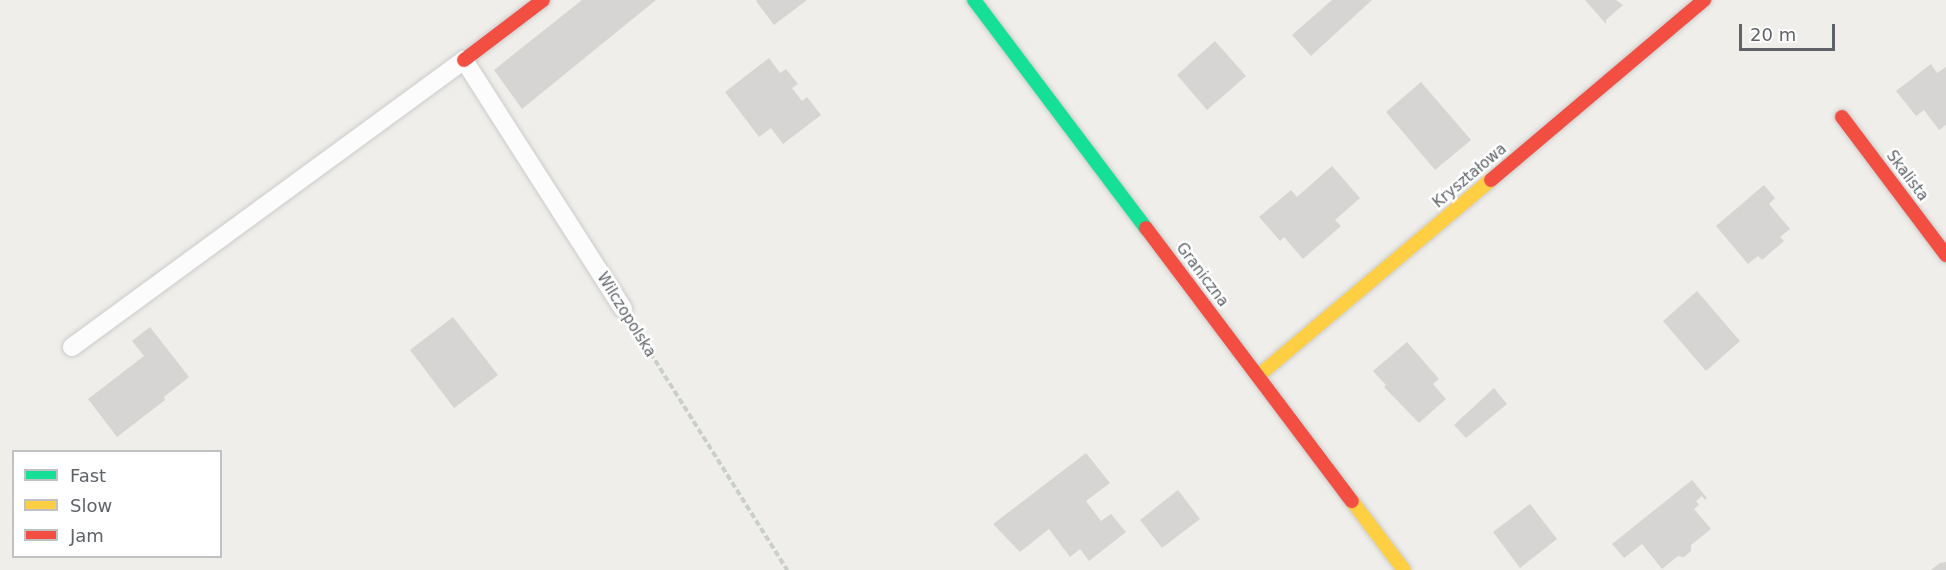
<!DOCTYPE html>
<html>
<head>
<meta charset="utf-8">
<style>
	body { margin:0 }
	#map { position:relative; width:1946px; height:570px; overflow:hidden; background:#efeeea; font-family:"DejaVu Sans",sans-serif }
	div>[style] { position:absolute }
	.building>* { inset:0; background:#d6d5d3 }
	.path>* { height:4px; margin-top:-2px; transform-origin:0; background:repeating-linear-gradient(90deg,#cacfcc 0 6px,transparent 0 9px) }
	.roads { filter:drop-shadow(0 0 2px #cbcccc) drop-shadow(0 0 2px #cbcccc) }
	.lane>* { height:18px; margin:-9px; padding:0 9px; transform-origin:9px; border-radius:9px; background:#fdfcfc }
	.fast>* { height:14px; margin:-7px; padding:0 7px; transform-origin:7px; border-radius:7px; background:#16e098 }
	.slow>* { height:14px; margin:-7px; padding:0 7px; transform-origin:7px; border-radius:7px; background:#ffcf43 }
	.jam>* { height:14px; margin:-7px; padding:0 7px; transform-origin:7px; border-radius:7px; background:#f24e42 }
	span { translate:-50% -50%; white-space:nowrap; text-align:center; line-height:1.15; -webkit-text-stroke:5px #fff; paint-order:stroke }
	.street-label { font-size:15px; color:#5f6368 }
	.legend { position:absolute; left:12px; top:450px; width:210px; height:108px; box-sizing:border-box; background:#fff; border:2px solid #bfc1c3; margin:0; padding:8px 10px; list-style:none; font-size:18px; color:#5f6368 }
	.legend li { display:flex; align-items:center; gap:12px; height:30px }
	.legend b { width:30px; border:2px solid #bfc1c3 }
	.scale { position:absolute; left:1739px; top:24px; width:96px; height:27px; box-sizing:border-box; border:3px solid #5f6368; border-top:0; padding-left:8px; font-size:18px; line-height:21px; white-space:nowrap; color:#5f6368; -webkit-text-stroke:4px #fff; paint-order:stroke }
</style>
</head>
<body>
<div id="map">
	<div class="building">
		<div style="clip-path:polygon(582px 0,656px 0,522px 109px,494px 70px)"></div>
		<div style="clip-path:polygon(758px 0,807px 0,774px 25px,756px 1px)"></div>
		<div style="clip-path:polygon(1332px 0,1372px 0,1311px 56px,1292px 35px)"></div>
		<div style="clip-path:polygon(1585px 0,1616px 0,1623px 5px,1606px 20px,1606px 24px)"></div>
		<div style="clip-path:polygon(1215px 41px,1246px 76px,1207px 110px,1177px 75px)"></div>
		<div style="clip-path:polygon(769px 58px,780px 73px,786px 69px,798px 84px,792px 88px,802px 101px,807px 97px,821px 115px,783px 144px,771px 128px,759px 137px,725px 92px)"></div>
		<div style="clip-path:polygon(1931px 64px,1937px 73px,1946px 67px,1946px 125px,1939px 130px,1924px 110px,1916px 116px,1896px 91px)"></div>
		<div style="clip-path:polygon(1421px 82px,1471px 140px,1435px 170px,1386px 112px)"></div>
		<div style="clip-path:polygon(1332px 166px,1360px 198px,1335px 220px,1341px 226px,1303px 259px,1284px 237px,1280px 241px,1259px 217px,1291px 190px,1297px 197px)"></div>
		<div style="clip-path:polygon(1764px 185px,1775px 198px,1769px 204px,1790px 229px,1780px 237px,1784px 241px,1762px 260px,1758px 256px,1748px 264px,1716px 226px)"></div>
		<div style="clip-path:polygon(1697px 291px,1740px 341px,1706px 371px,1663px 321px)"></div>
		<div style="clip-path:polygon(453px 317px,498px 375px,454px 408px,410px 350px)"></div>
		<div style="clip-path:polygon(150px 327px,189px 377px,164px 397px,165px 400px,117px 437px,88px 399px,144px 356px,132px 341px)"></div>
		<div style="clip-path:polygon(1407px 342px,1439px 379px,1433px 384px,1446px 399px,1419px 423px,1384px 387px,1386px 385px,1373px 371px)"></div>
		<div style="clip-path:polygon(1494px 388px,1507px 404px,1466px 438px,1454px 425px)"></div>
		<div style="clip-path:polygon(1086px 453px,1110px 483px,1086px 501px,1101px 521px,1111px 514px,1126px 532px,1089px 561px,1080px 549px,1070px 557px,1049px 529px,1020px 552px,993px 524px)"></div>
		<div style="clip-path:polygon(1692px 480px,1707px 498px,1705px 500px,1702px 496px,1696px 501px,1699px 505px,1694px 509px,1711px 529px,1691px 545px,1691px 551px,1684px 557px,1678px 556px,1662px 569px,1642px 544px,1624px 558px,1612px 544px)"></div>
		<div style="clip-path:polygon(1178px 490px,1200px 519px,1162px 548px,1140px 520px)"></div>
		<div style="clip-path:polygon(1530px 504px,1557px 539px,1520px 568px,1493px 532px)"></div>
		<div style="clip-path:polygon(1946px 562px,1946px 570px,1931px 570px,1940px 563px)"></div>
	</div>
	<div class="path">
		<div style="left:636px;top:330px;width:284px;rotate:57.8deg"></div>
	</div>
	<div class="roads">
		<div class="lane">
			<div style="left:72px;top:347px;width:486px;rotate:-36.2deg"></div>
			<div style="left:464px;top:60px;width:295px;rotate:57.4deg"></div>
		</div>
		<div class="fast">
			<div style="left:974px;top:0;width:286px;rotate:53deg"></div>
		</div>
		<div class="slow">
			<div style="left:1258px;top:376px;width:304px;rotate:-40.1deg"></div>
			<div style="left:1352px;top:501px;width:86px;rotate:53deg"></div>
		</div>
		<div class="jam">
			<div style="left:464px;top:60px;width:99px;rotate:-37.2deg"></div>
			<div style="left:1842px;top:117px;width:173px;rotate:53deg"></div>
			<div style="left:1491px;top:180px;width:279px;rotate:-40.2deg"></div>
			<div style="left:1146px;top:228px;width:342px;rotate:53deg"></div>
		</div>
	</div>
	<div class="street-label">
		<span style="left:1470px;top:176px;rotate:-40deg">Kryształowa</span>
		<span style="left:1907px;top:176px;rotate:53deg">Skalista</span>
		<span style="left:1202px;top:275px;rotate:53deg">Graniczna</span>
		<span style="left:626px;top:315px;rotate:58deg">Wilczopolska</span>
	</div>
	<ul class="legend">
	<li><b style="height:8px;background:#16e098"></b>Fast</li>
	<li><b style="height:8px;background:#ffcf43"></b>Slow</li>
	<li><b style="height:8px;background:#f24e42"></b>Jam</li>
	</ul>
	<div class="scale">20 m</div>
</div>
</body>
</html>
